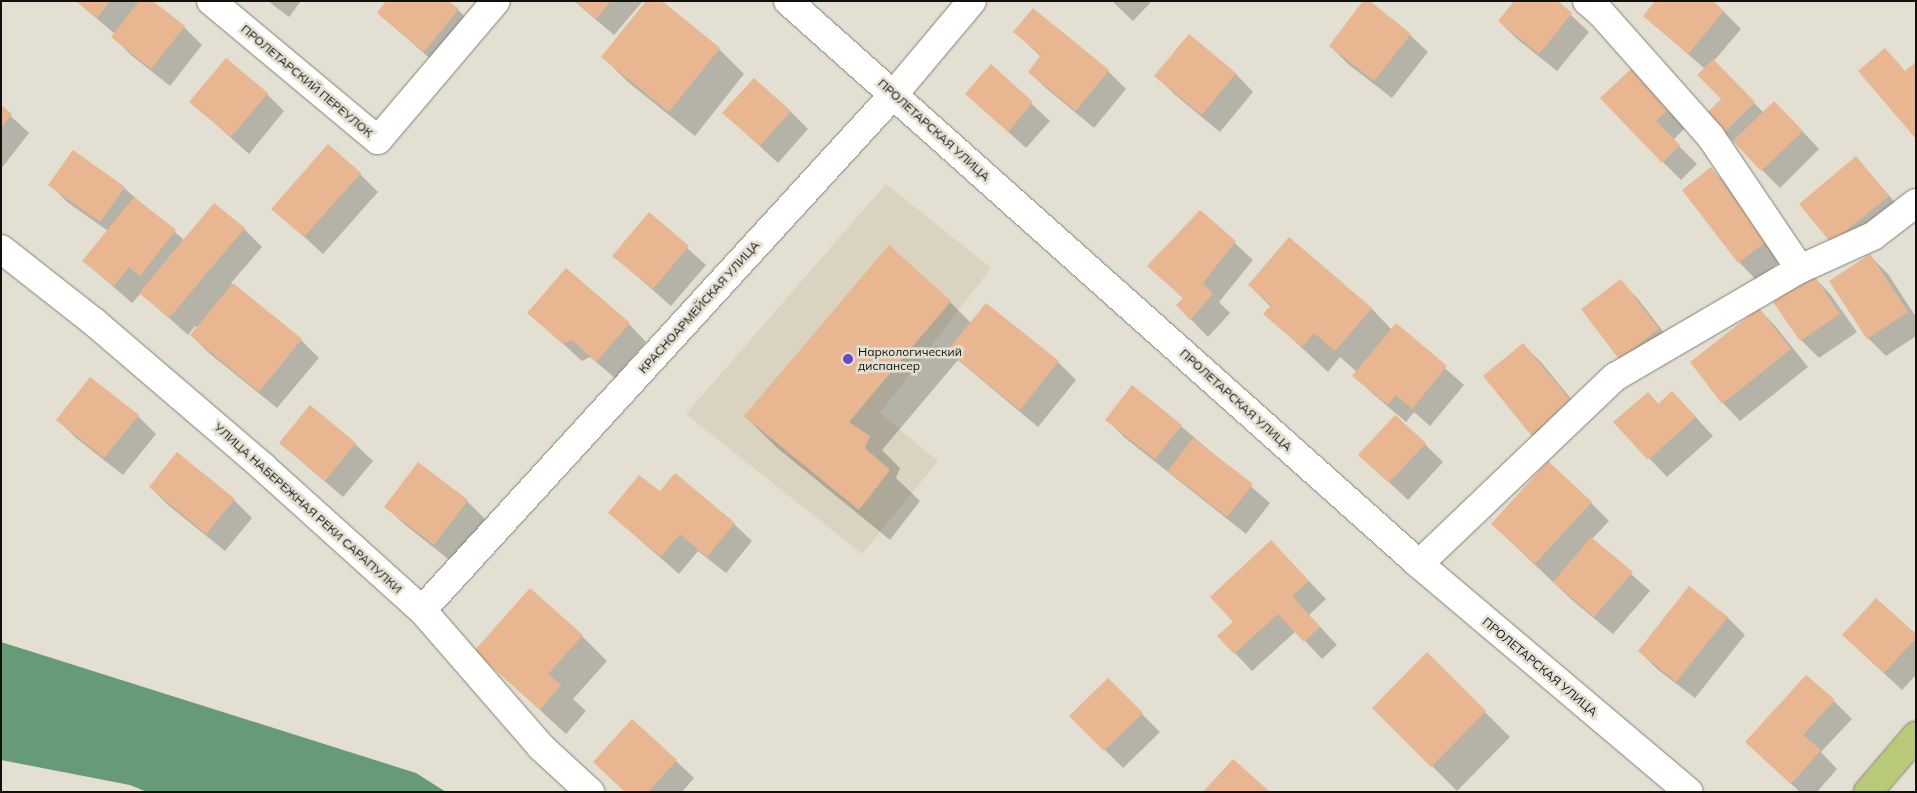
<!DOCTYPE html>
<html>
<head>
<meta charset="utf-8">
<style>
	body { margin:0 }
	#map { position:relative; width:1917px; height:793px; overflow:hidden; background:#e3dfd2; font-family:Mulish,sans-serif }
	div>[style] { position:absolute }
	.built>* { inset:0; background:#dad3bf }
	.water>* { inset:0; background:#679b77 }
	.shadow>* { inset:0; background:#0003 }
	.building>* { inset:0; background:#e8b691 }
	.roads { filter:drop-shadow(0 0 1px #858175) drop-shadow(0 0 1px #858175) }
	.minor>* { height:28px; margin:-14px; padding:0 14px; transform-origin:14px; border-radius:14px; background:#fff }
	.major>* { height:28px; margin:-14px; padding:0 14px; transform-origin:14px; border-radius:14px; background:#b8c977 }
	.dots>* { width:14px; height:14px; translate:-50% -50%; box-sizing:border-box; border:2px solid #e3dfd2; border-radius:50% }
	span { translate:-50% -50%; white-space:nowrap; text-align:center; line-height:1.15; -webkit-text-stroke:5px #e3dfd2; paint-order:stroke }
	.street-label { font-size:12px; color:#11100b }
	.poi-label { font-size:12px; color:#11100b }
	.left { translate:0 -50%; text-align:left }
	.frame { position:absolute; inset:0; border:2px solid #11100b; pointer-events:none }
</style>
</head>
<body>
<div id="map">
	<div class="built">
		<div style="clip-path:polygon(886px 184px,991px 268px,880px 413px,938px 461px,862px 554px,686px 414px)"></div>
	</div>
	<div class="water">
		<div style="clip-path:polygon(1px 642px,416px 773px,446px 792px,147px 792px,130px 785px,1px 760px)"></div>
	</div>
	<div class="shadow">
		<div style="clip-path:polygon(76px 1px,151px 1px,184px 27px,202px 45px,170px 86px,131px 55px,113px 37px,115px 34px)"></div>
		<div style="clip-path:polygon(268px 1px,301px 1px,289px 17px)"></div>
		<div style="clip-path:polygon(574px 1px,643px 1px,614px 35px)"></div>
		<div style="clip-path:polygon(660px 1px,719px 49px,744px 74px,695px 136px,628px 82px,603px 57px)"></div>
		<div style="clip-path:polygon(1112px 1px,1152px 1px,1133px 21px)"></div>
		<div style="clip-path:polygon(1556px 1px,1589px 32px,1557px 71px,1517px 39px,1499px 21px)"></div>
		<div style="clip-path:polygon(458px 10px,476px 28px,442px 69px,378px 13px)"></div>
		<div style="clip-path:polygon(1723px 11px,1741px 29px,1713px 62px,1764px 113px,1792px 120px,1819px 149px,1780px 188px,1707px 115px,1723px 99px,1705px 69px,1644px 16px)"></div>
		<div style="clip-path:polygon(1015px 32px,1108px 71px,1126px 89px,1094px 128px,1047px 89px,1029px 72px,1041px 57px)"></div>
		<div style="clip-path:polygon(1410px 35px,1428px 52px,1392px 98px,1348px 64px,1330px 46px)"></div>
		<div style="clip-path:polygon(1189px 36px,1236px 74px,1253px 92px,1220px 132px,1174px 94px,1156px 76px)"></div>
		<div style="clip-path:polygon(991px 66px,1050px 121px,1026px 148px,967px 94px)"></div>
		<div style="clip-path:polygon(1633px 68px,1688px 125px,1673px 140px,1697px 164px,1681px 180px,1663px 162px)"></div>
		<div style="clip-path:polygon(267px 94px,284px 111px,249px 154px,191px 102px)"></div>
		<div style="clip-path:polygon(1px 107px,29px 133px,1px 169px)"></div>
		<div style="clip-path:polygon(790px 111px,808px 129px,778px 163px,724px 113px)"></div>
		<div style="clip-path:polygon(74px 152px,124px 188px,184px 240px,244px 229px,262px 247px,231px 283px,301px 340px,319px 358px,277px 408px,209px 353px,191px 335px,197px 328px,195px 326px,188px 335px,141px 293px,132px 303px,84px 261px,108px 231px,67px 202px,50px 184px)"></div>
		<div style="clip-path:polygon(1856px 158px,1905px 214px,1832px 242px)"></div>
		<div style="clip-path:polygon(1711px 169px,1729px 187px,1784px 259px,1756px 280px,1739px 262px)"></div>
		<div style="clip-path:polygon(360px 174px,378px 192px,323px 254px,273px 208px)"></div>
		<div style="clip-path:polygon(1200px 211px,1253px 260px,1219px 302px,1230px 313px,1208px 337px,1177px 305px,1184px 299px,1149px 266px)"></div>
		<div style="clip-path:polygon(649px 214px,706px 265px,671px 306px,614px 256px)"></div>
		<div style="clip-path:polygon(1289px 239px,1372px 309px,1392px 330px,1396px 325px,1464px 385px,1430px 426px,1414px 412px,1406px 422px,1372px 393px,1354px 376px,1357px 372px,1340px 357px,1328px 372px,1265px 314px,1271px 307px,1249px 285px)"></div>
		<div style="clip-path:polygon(1870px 256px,1888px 274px,1916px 317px,1916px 336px,1886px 356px,1868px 338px)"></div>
		<div style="clip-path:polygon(1813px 276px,1830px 294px,1857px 332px,1819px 358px,1801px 340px,1775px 302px)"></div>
		<div style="clip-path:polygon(1620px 281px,1638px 299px,1675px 347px,1620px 358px)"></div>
		<div style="clip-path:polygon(950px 302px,971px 323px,1058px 362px,1076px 380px,1038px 427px,958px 360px,882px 450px,900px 468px,896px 478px,920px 501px,890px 540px,776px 447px,745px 416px)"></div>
		<div style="clip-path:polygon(1759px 309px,1776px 327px,1808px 367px,1740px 421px,1723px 403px)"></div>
		<div style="clip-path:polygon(529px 313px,629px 324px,646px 342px,615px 378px,590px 357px,582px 361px)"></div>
		<div style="clip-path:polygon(1523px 345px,1541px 362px,1589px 421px,1550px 452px,1532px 435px,1484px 376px)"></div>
		<div style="clip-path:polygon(1648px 393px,1659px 405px,1690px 411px,1713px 436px,1667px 477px,1615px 422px)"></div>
		<div style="clip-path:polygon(138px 416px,156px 434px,123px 475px,76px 438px,58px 420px)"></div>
		<div style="clip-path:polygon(1396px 416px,1443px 462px,1408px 500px,1360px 455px)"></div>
		<div style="clip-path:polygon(1107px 419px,1181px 426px,1270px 503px,1246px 534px,1124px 437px)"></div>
		<div style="clip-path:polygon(280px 443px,355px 444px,373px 461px,343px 497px)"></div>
		<div style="clip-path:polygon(177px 454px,234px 500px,252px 518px,225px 551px,168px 505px,150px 487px)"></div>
		<div style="clip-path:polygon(419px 464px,467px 501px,485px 519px,452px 562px,404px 524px,386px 507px)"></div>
		<div style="clip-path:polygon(660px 493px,734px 524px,752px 541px,726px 573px,698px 551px,679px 574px,609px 513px)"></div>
		<div style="clip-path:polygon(1591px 503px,1609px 521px,1592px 539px,1650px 591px,1613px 634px,1572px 600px,1492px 524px)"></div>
		<div style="clip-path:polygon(1289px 560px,1326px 599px,1309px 615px,1337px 645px,1322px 659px,1296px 631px,1252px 671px,1235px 653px,1235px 622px)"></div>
		<div style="clip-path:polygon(1727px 617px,1745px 635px,1695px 698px,1657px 669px,1639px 651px)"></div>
		<div style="clip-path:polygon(582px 636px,607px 661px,573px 699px,586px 711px,566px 734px,476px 651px)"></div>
		<div style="clip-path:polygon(1916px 636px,1916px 675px,1902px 690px,1862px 653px)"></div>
		<div style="clip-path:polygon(1427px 654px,1510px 737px,1457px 791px,1374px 708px)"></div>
		<div style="clip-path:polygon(1108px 680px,1160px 732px,1123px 768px,1071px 716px)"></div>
		<div style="clip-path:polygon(1834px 701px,1852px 719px,1821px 752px,1837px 769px,1817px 792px,1800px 792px,1765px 760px)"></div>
		<div style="clip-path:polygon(676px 761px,694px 778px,682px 792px,625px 792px)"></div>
	</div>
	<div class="building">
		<div style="clip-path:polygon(76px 1px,110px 1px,97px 18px)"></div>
		<div style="clip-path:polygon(139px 1px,153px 1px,185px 26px,151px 69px,111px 37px)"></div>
		<div style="clip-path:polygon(386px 1px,449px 1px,459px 9px,424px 52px,377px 13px)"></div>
		<div style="clip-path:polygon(575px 1px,611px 1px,596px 19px)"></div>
		<div style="clip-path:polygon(646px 1px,662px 1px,720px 48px,669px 112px,601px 57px)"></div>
		<div style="clip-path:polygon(1363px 1px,1370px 1px,1411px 34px,1374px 81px,1329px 46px)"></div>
		<div style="clip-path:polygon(1514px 1px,1558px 1px,1572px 13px,1539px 54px,1498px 21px)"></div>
		<div style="clip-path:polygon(1655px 1px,1713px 1px,1724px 11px,1688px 54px,1643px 16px)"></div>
		<div style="clip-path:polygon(1033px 8px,1109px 70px,1076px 111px,1028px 72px,1041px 55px,1013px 32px)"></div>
		<div style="clip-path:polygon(1189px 34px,1236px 73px,1202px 115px,1154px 76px)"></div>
		<div style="clip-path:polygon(1885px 48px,1905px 71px,1916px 62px,1916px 139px,1858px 71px)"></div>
		<div style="clip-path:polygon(226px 58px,268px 93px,231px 137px,189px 102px)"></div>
		<div style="clip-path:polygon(1713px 59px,1755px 102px,1724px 133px,1705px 115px,1721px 99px,1697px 75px)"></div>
		<div style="clip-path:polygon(991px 64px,1033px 102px,1008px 132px,965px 94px)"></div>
		<div style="clip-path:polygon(1633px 67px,1671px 107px,1656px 121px,1680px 145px,1662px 163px,1600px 98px)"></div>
		<div style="clip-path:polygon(754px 78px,791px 111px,760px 146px,722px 113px)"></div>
		<div style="clip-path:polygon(1774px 101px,1803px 131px,1761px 171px,1733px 141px)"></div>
		<div style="clip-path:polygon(1px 105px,12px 114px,1px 128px)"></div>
		<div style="clip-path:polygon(328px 144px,361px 173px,304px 237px,271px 209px)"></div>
		<div style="clip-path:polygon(73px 150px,125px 187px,100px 222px,48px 185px)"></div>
		<div style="clip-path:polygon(1856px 156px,1889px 196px,1831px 243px,1799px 204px)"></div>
		<div style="clip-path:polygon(1711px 167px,1767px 241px,1738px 263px,1682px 190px)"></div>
		<div style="clip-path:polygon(134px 197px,176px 230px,140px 276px,129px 267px,114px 286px,82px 261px)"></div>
		<div style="clip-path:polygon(214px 203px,245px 228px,169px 318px,139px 293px)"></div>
		<div style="clip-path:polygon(1200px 210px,1236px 241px,1203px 283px,1213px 294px,1190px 320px,1176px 305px,1183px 298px,1147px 266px)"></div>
		<div style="clip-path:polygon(649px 212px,689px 246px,653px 289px,612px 256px)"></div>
		<div style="clip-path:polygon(1289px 237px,1372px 308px,1335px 351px,1314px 333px,1302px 347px,1263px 314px,1271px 305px,1248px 285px)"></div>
		<div style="clip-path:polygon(889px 245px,951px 301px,849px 422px,870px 436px,865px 448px,890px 470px,859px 510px,744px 416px)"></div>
		<div style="clip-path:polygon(1870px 254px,1908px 312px,1867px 339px,1829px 281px)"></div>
		<div style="clip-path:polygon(566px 268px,630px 323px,596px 362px,572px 340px,563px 344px,527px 313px)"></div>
		<div style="clip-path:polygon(1813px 274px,1840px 314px,1800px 341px,1773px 302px)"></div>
		<div style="clip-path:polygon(1621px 279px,1659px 329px,1619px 359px,1581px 309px)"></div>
		<div style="clip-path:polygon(233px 283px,302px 339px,259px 392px,190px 335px)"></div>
		<div style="clip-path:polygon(986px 303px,1059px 361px,1020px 410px,947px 351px)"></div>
		<div style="clip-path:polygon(1759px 308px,1791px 349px,1722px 404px,1690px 362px)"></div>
		<div style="clip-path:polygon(1396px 323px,1447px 366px,1412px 409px,1396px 395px,1388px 405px,1352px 376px)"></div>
		<div style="clip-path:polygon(1523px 343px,1572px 402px,1531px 435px,1483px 376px)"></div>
		<div style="clip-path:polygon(90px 377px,139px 415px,104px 458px,56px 420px)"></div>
		<div style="clip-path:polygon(1132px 385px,1182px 425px,1155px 459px,1105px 420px)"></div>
		<div style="clip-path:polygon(1672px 391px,1696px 417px,1648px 460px,1613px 422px,1648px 392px,1658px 404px)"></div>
		<div style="clip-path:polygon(310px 405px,356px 443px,325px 481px,279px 443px)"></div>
		<div style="clip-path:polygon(1395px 415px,1426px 443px,1389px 483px,1358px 455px)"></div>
		<div style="clip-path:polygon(1193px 438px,1253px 484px,1227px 517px,1168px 471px)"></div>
		<div style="clip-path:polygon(177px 452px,235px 499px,206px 534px,149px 487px)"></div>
		<div style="clip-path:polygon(1548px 461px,1592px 502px,1535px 564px,1491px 524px)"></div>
		<div style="clip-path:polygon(418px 462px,468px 500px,434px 545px,384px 507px)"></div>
		<div style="clip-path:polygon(675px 473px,735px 523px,707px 557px,680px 534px,661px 557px,608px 513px,639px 475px,660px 491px)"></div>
		<div style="clip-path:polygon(1591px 537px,1633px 572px,1594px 617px,1553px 582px)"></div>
		<div style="clip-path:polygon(1271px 540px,1309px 581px,1292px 596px,1320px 627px,1304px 642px,1278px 614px,1234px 654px,1217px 636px,1233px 622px,1210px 597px)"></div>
		<div style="clip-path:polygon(1689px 586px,1728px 617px,1676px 682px,1638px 651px)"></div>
		<div style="clip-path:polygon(530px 588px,583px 635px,548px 674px,561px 685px,540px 710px,474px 651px)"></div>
		<div style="clip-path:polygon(1876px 598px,1916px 634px,1916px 638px,1884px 673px,1842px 635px)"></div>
		<div style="clip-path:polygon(1427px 652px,1486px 711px,1431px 767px,1372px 708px)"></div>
		<div style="clip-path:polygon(1806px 675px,1835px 700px,1803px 735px,1821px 750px,1791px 784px,1745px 742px)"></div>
		<div style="clip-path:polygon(1108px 678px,1143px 713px,1104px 751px,1069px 716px)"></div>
		<div style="clip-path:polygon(632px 719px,677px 760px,648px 792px,625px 792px,593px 762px)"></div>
		<div style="clip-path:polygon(1233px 759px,1270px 792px,1203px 792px)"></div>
	</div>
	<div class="roads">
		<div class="minor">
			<div style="left:211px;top:1px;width:217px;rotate:39.8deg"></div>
			<div style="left:378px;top:140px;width:182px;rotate:-49.7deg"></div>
			<div style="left:788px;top:1px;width:846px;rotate:41.74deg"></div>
			<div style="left:1419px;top:564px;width:353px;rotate:40.2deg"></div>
			<div style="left:1587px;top:1px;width:18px;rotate:41deg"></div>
			<div style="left:1601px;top:13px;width:166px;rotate:48.4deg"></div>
			<div style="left:1711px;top:137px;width:159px;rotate:56deg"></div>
			<div style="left:1px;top:249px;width:118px;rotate:38.1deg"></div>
			<div style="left:94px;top:322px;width:223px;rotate:40.6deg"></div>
			<div style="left:263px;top:467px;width:214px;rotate:42deg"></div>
			<div style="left:422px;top:610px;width:181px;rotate:49deg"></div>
			<div style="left:541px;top:747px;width:67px;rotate:42.6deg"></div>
			<div style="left:1419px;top:564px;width:271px;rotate:-43.7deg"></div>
			<div style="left:1615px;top:377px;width:214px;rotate:-30.3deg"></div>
			<div style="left:1800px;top:269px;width:80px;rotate:-24.3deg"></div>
			<div style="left:1873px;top:236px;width:54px;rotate:-37.5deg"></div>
			<div style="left:422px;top:610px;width:699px;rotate:-47.55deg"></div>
			<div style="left:894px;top:94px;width:121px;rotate:-50deg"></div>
		</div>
		<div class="major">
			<div style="left:1868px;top:792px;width:74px;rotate:-49.4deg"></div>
		</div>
	</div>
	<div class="dots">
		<div style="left:848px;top:359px;background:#6749c2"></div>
	</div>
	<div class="street-label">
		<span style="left:307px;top:81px;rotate:40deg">ПРОЛЕТАРСКИЙ ПЕРЕУЛОК</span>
		<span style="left:934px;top:130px;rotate:42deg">ПРОЛЕТАРСКАЯ УЛИЦА</span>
		<span style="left:699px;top:307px;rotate:-48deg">КРАСНОАРМЕЙСКАЯ УЛИЦА</span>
		<span style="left:1236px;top:400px;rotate:42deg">ПРОЛЕТАРСКАЯ УЛИЦА</span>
		<span style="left:308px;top:508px;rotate:42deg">УЛИЦА НАБЕРЕЖНАЯ РЕКИ САРАПУЛКИ</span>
		<span style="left:1540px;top:667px;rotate:40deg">ПРОЛЕТАРСКАЯ УЛИЦА</span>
	</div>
	<div class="poi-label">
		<span class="left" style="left:858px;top:359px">Наркологический<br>диспансер</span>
	</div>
	<div class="frame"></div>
</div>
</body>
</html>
